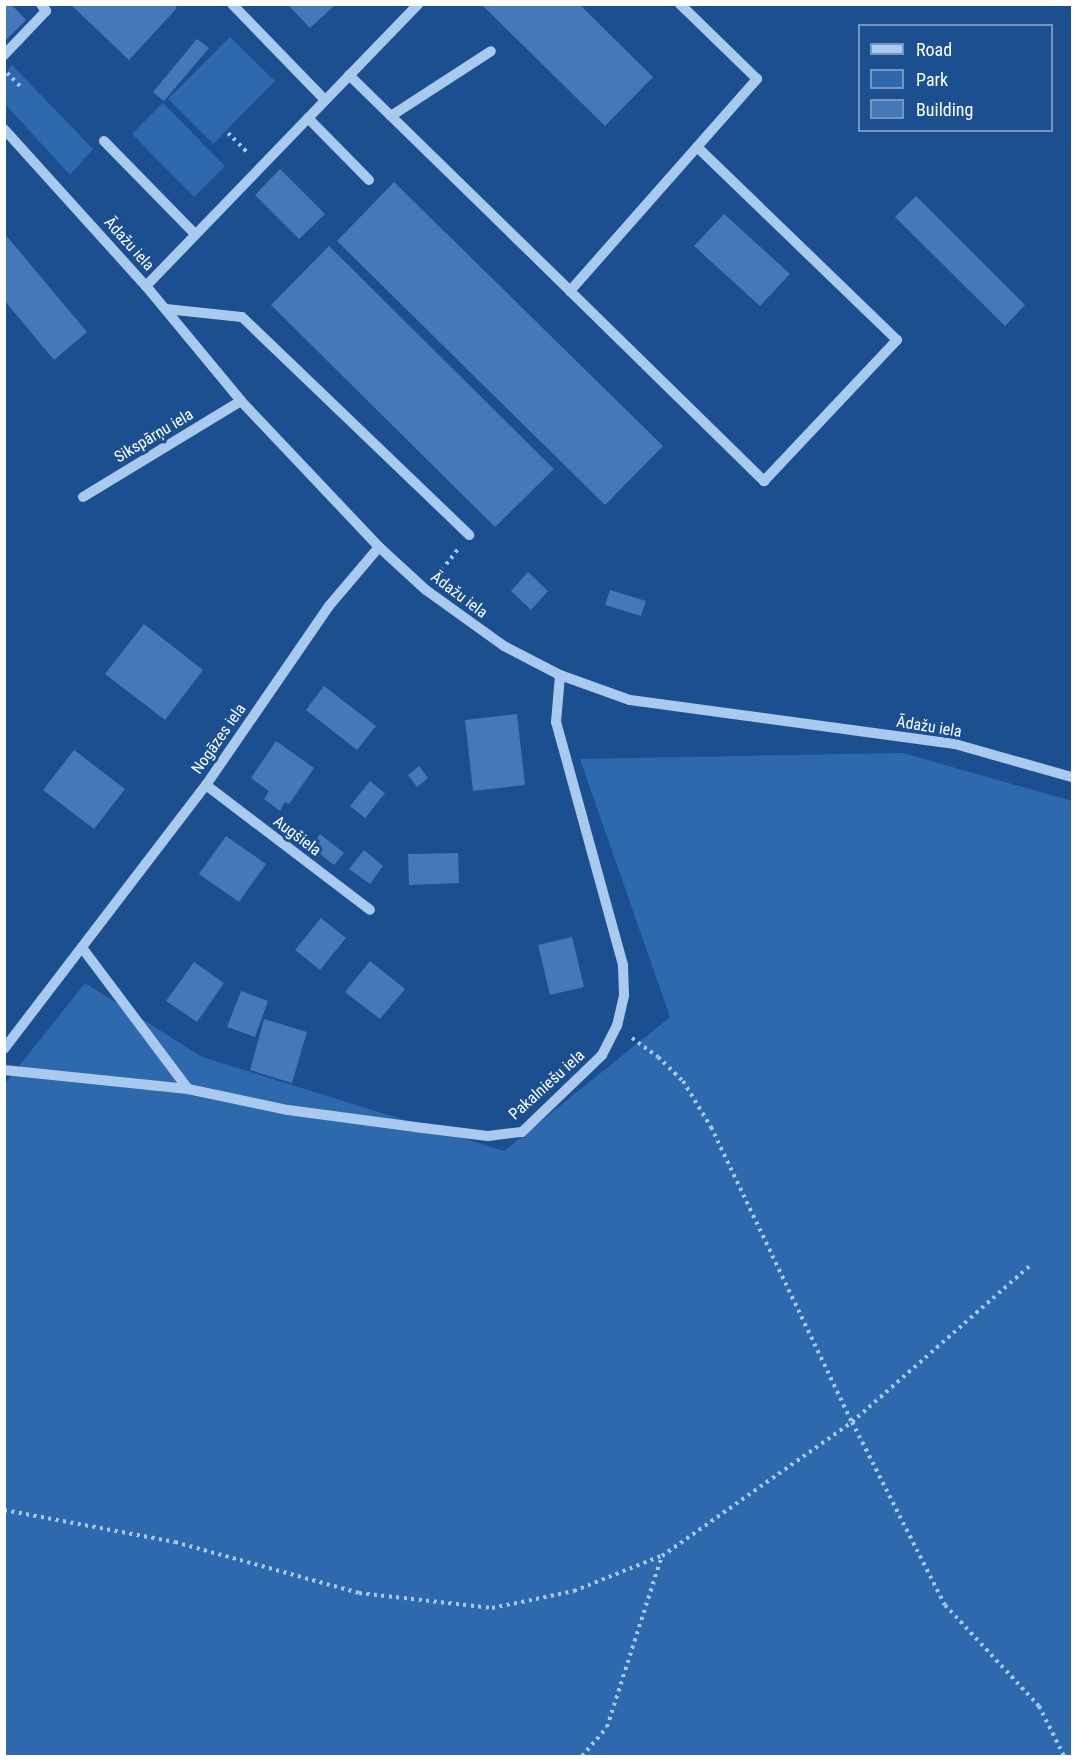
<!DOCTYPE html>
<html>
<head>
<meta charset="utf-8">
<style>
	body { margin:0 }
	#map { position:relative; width:1077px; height:1761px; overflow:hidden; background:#1b4f8f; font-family:"Roboto Condensed",sans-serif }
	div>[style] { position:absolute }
	.green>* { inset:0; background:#2e69ad }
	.building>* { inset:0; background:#4478b7 }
	.path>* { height:4px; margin-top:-2px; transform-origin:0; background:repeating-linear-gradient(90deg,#a9c9ee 0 3px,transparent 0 7.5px) }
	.minor>* { height:10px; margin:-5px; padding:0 5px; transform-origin:5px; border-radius:5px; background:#a9c9ee }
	span { translate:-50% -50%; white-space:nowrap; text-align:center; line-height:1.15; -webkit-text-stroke:6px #1b4f8f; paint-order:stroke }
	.street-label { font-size:16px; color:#fff }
	.frame { position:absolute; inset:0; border:6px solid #fff; pointer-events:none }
	.legend { position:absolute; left:858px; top:24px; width:195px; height:108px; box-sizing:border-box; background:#1b4f8f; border:2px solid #7695bc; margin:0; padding:8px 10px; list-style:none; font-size:18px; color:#fff }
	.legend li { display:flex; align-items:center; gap:12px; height:30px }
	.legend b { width:30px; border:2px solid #7695bc }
</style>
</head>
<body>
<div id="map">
	<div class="green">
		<div style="clip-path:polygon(230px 37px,275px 81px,213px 144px,168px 99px)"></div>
		<div style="clip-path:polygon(12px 65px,93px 149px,70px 175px,5px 104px,5px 74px)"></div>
		<div style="clip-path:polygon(163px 103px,225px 166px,194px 197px,132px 134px)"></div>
		<div style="clip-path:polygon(903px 753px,1072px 801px,1072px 1756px,5px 1756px,4px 1085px,85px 983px,202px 1057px,504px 1151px,670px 1017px,580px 759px)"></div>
	</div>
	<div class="building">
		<div style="clip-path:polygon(4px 4px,11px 4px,26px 20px,4px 42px)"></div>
		<div style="clip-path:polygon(70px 4px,174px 4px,177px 8px,129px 60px)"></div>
		<div style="clip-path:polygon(481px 4px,579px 4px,653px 77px,605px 126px)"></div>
		<div style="clip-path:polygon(288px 5px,335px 5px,310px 28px)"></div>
		<div style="clip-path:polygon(197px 39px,209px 48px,164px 101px,153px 92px)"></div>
		<div style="clip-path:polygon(280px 169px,325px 214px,299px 239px,255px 195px)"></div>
		<div style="clip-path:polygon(394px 182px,663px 446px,605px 505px,337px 241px)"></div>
		<div style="clip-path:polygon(916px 196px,1025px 305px,1005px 326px,895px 217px)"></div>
		<div style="clip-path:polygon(724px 214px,790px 274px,760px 306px,694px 246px)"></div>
		<div style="clip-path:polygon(4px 233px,87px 332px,54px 360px,4px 300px)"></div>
		<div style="clip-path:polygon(329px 246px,554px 469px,495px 527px,271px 305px)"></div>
		<div style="clip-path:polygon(528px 572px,548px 591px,531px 610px,511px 591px)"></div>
		<div style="clip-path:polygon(610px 590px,646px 601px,641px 616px,605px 605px)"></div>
		<div style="clip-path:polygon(144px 624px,203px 670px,165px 720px,105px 674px)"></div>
		<div style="clip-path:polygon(324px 686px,376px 726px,357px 750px,306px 710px)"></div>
		<div style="clip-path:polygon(517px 714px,525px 785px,473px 791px,465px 720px)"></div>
		<div style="clip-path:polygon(276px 741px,314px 768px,289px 804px,285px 802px,280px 811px,264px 799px,269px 791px,251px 778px)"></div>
		<div style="clip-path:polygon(74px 750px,125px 789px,94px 829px,43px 790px)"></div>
		<div style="clip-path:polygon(419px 766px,428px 778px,417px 787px,408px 775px)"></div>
		<div style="clip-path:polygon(370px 781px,385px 793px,365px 818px,350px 806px)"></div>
		<div style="clip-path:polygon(320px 834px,344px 853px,334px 865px,311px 847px)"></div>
		<div style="clip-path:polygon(226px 836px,266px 864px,239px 902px,199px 874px)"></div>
		<div style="clip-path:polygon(364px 850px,383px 866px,370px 884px,349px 869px)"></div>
		<div style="clip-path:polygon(458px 853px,459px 883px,409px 885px,408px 854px)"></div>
		<div style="clip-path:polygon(321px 918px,346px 938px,320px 970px,295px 950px)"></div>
		<div style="clip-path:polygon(572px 937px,584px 987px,550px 995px,538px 945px)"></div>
		<div style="clip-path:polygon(370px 961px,405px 989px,380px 1019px,345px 992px)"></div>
		<div style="clip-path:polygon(194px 962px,224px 983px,197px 1022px,166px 1001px)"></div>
		<div style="clip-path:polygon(241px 991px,268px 1001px,255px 1037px,227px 1027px)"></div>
		<div style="clip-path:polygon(264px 1019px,307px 1032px,292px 1083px,250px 1070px)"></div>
	</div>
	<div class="path">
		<div style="left:7px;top:73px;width:21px;rotate:45deg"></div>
		<div style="left:228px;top:133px;width:28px;rotate:45deg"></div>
		<div style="left:437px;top:576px;width:34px;rotate:-52deg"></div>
		<div style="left:632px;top:1038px;width:32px;rotate:36deg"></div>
		<div style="left:658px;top:1057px;width:35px;rotate:44deg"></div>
		<div style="left:683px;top:1081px;width:54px;rotate:58.7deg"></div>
		<div style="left:711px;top:1127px;width:327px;rotate:64.5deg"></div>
		<div style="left:852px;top:1422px;width:205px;rotate:63.1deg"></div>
		<div style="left:945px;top:1605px;width:138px;rotate:47.1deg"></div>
		<div style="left:1039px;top:1706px;width:56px;rotate:63.4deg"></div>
		<div style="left:4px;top:1510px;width:174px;rotate:10.6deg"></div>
		<div style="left:175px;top:1542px;width:191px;rotate:15.5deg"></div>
		<div style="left:359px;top:1593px;width:134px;rotate:6.4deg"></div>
		<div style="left:492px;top:1608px;width:84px;rotate:-11.7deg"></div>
		<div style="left:574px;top:1591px;width:94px;rotate:-21.9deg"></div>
		<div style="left:582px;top:1756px;width:38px;rotate:-49deg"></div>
		<div style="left:607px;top:1727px;width:180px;rotate:-72.2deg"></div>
		<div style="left:662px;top:1556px;width:232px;rotate:-35.2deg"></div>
		<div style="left:852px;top:1422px;width:238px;rotate:-41.3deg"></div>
	</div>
	<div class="minor">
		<div style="left:232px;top:4px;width:134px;rotate:45.9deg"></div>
		<div style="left:4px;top:55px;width:61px;rotate:-46.3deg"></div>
		<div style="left:46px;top:11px;width:9px;rotate:-126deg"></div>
		<div style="left:349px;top:75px;width:309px;rotate:44.3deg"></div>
		<div style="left:570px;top:291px;width:283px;rotate:-48.6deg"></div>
		<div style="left:757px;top:79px;width:107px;rotate:-135.8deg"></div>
		<div style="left:391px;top:116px;width:119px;rotate:-33deg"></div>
		<div style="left:308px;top:118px;width:87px;rotate:45.5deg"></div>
		<div style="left:4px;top:129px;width:212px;rotate:47.9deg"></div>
		<div style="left:146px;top:286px;width:149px;rotate:50.4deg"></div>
		<div style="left:241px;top:401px;width:201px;rotate:46.6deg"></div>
		<div style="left:379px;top:547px;width:64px;rotate:42.5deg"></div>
		<div style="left:426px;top:590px;width:96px;rotate:35.7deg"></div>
		<div style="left:504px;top:646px;width:63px;rotate:27.4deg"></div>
		<div style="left:560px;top:675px;width:74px;rotate:19.7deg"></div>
		<div style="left:630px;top:700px;width:328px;rotate:7.7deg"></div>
		<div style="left:955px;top:744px;width:122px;rotate:15.8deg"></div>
		<div style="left:104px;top:141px;width:130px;rotate:45.6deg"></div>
		<div style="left:146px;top:286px;width:392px;rotate:-46deg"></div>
		<div style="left:570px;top:291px;width:272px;rotate:44.4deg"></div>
		<div style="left:764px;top:481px;width:194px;rotate:-46.7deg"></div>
		<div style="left:897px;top:340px;width:278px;rotate:-136deg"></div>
		<div style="left:166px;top:309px;width:76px;rotate:6deg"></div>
		<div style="left:242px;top:317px;width:315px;rotate:43.8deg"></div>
		<div style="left:83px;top:497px;width:185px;rotate:-31.3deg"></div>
		<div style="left:206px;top:785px;width:206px;rotate:37.3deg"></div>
		<div style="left:83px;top:949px;width:175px;rotate:53.1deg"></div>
		<div style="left:188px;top:1089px;width:102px;rotate:11.9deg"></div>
		<div style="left:288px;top:1110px;width:136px;rotate:7.6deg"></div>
		<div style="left:423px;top:1128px;width:65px;rotate:7deg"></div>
		<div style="left:488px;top:1136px;width:34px;rotate:-7deg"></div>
		<div style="left:522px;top:1132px;width:111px;rotate:-43.9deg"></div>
		<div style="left:602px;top:1055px;width:33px;rotate:-63deg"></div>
		<div style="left:617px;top:1026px;width:32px;rotate:-77deg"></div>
		<div style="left:624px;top:995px;width:30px;rotate:-92deg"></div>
		<div style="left:623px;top:965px;width:252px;rotate:-105.4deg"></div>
		<div style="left:556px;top:722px;width:47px;rotate:-85.1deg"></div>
		<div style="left:4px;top:1049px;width:332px;rotate:-52.6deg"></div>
		<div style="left:206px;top:785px;width:217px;rotate:-55.5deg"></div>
		<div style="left:329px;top:606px;width:77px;rotate:-49.7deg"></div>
		<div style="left:4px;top:1070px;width:185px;rotate:5.9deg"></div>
	</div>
	<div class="street-label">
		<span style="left:129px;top:244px;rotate:48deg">Ādažu iela</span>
		<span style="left:154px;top:436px;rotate:-31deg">Sikspārņu iela</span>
		<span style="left:459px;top:595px;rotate:37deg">Ādažu iela</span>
		<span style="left:929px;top:727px;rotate:9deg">Ādažu iela</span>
		<span style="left:219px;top:739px;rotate:-55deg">Nogāzes iela</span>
		<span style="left:297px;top:836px;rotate:37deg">Augšiela</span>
		<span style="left:547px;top:1085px;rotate:-42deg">Pakalniešu iela</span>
	</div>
	<div class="frame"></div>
	<ul class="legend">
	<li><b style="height:8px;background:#a9c9ee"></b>Road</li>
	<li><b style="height:16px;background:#2e69ad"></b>Park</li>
	<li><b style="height:16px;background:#4478b7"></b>Building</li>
	</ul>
</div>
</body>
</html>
